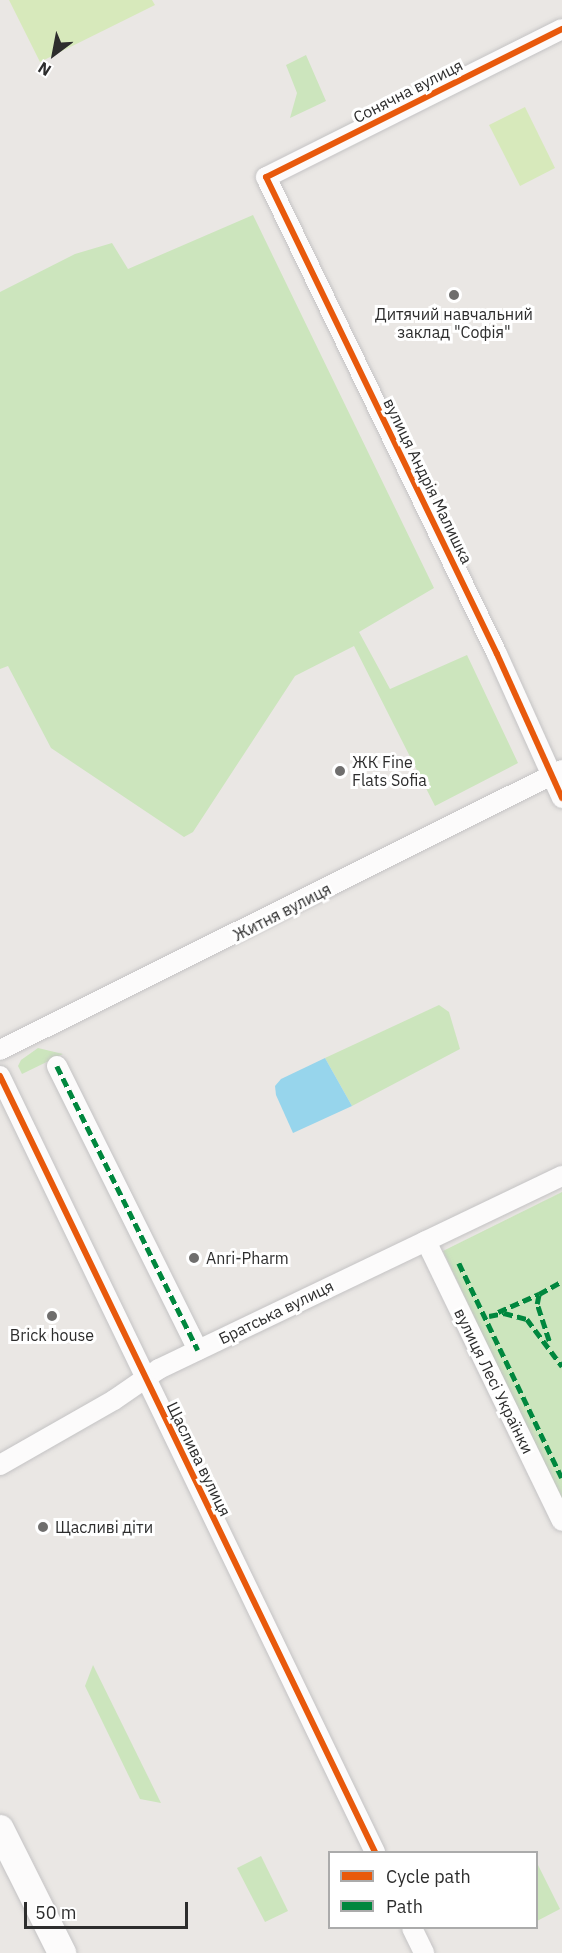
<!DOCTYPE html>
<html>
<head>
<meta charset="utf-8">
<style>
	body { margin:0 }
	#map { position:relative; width:562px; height:1953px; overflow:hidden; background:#eae7e4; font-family:"IBM Plex Sans",sans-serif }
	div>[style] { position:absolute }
	.green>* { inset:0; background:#cce5bd }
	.pitch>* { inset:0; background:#d7e9bb }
	.water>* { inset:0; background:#97d5ec }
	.roads { filter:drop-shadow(0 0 2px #c4c3c4) drop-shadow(0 0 2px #c4c3c4) }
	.street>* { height:20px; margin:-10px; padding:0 10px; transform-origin:10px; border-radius:10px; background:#fcfbfb }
	.secondary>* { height:28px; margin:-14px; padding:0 14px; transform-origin:14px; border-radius:14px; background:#fcfbfb }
	.quiet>* { height:4.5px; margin-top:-2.25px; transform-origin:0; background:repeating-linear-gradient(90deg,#00873e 0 9px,transparent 0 13.5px) }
	.cycleway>* { height:6px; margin:-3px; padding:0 3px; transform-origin:3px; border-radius:3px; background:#e8590c }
	.dots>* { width:16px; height:16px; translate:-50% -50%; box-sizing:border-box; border:3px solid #fff; border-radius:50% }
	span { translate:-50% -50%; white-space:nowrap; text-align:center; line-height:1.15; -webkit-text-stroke:6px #fff; paint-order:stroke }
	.street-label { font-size:16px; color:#2d2d2d }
	.poi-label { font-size:16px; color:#2d2d2d }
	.left { translate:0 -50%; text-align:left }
	.legend { position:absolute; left:328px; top:1851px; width:210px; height:78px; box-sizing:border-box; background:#fff; border:2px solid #ababab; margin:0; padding:8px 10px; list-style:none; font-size:18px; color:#2d2d2d }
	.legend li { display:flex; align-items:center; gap:12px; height:30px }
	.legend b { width:30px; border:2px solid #ababab }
	.north { position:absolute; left:24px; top:24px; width:60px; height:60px; -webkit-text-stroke:4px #fff; paint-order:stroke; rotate:212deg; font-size:16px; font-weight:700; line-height:24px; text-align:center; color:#2d2d2d }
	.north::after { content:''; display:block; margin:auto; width:21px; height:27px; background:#2d2d2d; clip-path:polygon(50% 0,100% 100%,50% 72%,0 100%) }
	.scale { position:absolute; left:24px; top:1902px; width:164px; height:27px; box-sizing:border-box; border:3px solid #2d2d2d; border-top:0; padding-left:8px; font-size:18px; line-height:21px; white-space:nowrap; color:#2d2d2d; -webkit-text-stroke:4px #fff; paint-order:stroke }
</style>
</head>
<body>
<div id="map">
	<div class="green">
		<div style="clip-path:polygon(306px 55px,326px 101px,290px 118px,297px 93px,286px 65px)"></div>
		<div style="clip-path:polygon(253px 215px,434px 588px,359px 632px,390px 689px,467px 655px,518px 763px,435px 806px,354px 646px,295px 676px,193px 832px,184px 837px,51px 748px,8px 666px,0 669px,0 292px,75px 254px,112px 243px,128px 269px)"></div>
		<div style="clip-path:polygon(439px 1005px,449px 1012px,460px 1049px,352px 1106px,325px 1058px)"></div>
		<div style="clip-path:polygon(38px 1048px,63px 1054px,22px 1074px,18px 1066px,21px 1060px)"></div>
		<div style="clip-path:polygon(562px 1192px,562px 1502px,443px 1251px)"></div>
		<div style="clip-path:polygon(93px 1665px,161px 1803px,140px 1799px,85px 1686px)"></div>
		<div style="clip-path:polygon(261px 1856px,288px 1911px,265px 1922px,237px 1868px)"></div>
		<div style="clip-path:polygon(536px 1861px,560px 1909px,537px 1921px,536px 1921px)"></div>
	</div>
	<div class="pitch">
		<div style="clip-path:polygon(9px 0,152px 0,155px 5px,40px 62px)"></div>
		<div style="clip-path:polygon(525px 107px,555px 168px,520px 186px,489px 125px)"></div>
	</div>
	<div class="water">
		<div style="clip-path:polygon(325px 1058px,352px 1106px,293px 1133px,276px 1095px,275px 1086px,281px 1079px)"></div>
	</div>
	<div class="roads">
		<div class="street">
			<div style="left:562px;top:29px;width:331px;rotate:153.4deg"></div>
			<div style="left:266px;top:177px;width:530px;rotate:64.16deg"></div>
			<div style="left:497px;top:654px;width:158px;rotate:65.7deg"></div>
			<div style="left:0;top:1050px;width:628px;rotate:-26.48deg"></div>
			<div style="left:57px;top:1066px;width:317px;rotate:63.6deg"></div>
			<div style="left:0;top:1076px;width:862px;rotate:64.21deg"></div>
			<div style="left:426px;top:1241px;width:311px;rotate:64.1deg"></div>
			<div style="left:0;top:1465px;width:131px;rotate:-29.7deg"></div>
			<div style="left:114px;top:1400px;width:55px;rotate:-34.6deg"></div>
			<div style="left:159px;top:1369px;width:447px;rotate:-25.6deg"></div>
			<div style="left:412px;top:1928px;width:28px;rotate:64deg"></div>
		</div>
		<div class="secondary">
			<div style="left:0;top:1829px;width:139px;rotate:63.4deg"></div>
		</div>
	</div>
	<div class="quiet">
		<div style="left:57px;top:1066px;width:317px;rotate:63.6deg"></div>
		<div style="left:459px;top:1263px;width:238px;rotate:64.4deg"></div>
		<div style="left:498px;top:1312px;width:45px;rotate:-23.7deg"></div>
		<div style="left:489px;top:1316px;width:15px;rotate:-11deg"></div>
		<div style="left:504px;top:1313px;width:24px;rotate:15deg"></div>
		<div style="left:527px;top:1319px;width:59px;rotate:53.3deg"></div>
		<div style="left:549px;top:1341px;width:39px;rotate:-108deg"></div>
		<div style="left:537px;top:1304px;width:10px;rotate:-79deg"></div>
		<div style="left:539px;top:1294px;width:26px;rotate:-29deg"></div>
	</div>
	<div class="cycleway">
		<div style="left:562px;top:29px;width:331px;rotate:153.4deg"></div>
		<div style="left:266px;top:177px;width:530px;rotate:64.16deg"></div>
		<div style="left:497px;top:654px;width:158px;rotate:65.7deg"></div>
		<div style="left:0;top:1076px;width:862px;rotate:64.21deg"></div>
	</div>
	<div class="dots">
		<div style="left:454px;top:295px;background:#6f6e6d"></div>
		<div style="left:340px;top:771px;background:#6f6e6d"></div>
		<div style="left:194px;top:1258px;background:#6f6e6d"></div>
		<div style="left:52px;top:1316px;background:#6f6e6d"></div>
		<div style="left:43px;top:1527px;background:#6f6e6d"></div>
	</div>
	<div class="street-label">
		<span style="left:408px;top:91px;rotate:-27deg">Сонячна вулиця</span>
		<span style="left:428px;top:481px;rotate:64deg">вулиця Андрія Малишка</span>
		<span style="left:282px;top:912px;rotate:-27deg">Житня вулиця</span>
		<span style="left:276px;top:1312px;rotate:-26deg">Братська вулиця</span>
		<span style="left:494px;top:1381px;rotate:64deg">вулиця Лесі Українки</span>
		<span style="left:199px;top:1459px;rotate:64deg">Щаслива вулиця</span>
	</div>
	<div class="poi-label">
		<span style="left:454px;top:323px">Дитячий навчальний<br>заклад "Софія"</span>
		<span class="left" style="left:352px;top:771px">ЖК Fine<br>Flats Sofia</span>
		<span class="left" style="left:206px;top:1258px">Anri-Pharm</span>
		<span style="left:52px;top:1335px">Brick house</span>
		<span class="left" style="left:55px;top:1527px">Щасливі діти</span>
	</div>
	<ul class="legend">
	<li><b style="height:8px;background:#e8590c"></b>Cycle path</li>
	<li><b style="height:8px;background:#00873e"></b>Path</li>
	</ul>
	<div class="north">N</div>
	<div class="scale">50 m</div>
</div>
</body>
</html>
